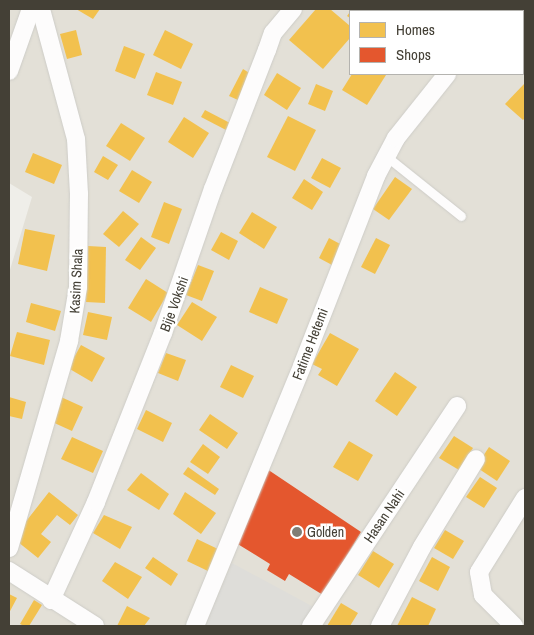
<!DOCTYPE html>
<html>
<head>
<meta charset="utf-8">
<style>
	body { margin:0 }
	#map { position:relative; width:534px; height:635px; overflow:hidden; background:#efeee9; font-family:"Archivo Narrow",sans-serif }
	div>[style] { position:absolute }
	.residential>* { inset:0; background:#e3e0d7 }
	.parking>* { inset:0; background:#deddd9 }
	.homes>* { inset:0; background:#f2c14e }
	.shops>* { inset:0; background:#e4572e }
	.roads { filter:drop-shadow(0 0 1px #cdccc7) drop-shadow(0 0 1px #cdccc7) }
	.service>* { height:9px; margin:-4.5px; padding:0 4.5px; transform-origin:4.5px; border-radius:4.5px; background:#fdfcfc }
	.minor>* { height:18px; margin:-9px; padding:0 9px; transform-origin:9px; border-radius:9px; background:#fdfcfc }
	.dots>* { width:14px; height:14px; translate:-50% -50%; box-sizing:border-box; border:2px solid #fff; border-radius:50% }
	span { translate:-50% -50%; white-space:nowrap; text-align:center; line-height:1.15; -webkit-text-stroke:5px #fff; paint-order:stroke }
	.street-label { font-size:14px; color:#444036 }
	.poi-label { font-size:14px; color:#444036 }
	.left { translate:0 -50%; text-align:left }
	.frame { position:absolute; inset:0; border:10px solid #444036; pointer-events:none }
	.legend { position:absolute; left:349px; top:10px; width:175px; height:65px; box-sizing:border-box; background:#fff; border:1px solid #b4b3af; margin:0; padding:6px 9px; list-style:none; font-size:15px; color:#444036 }
	.legend li { display:flex; align-items:center; gap:10px; height:25px }
	.legend b { width:25px; border:1px solid #b4b3af }
</style>
</head>
<body>
<div id="map">
	<div class="residential">
		<div style="clip-path:polygon(evenodd,9px 9px,525px 9px,525px 626px,9px 626px,9px 273px,32px 197px,9px 183px,9px 9px,350px 11px,523px 11px,523px 74px,350px 74px,350px 11px)"></div>
	</div>
	<div class="parking">
		<div style="clip-path:polygon(232px 563px,321px 611px,311px 626px,205px 626px)"></div>
	</div>
	<div class="homes">
		<div style="clip-path:polygon(76px 9px,100px 9px,93px 19px)"></div>
		<div style="clip-path:polygon(316px 9px,330px 9px,350px 26px,350px 38px,323px 69px,289px 40px)"></div>
		<div style="clip-path:polygon(352px 9px,382px 9px,385px 11px,350px 11px,350px 18px,347px 16px)"></div>
		<div style="clip-path:polygon(413px 9px,437px 9px,440px 11px,411px 11px)"></div>
		<div style="clip-path:polygon(76px 30px,82px 55px,67px 59px,60px 34px)"></div>
		<div style="clip-path:polygon(165px 30px,193px 44px,181px 69px,153px 55px)"></div>
		<div style="clip-path:polygon(124px 46px,145px 54px,135px 79px,115px 71px)"></div>
		<div style="clip-path:polygon(243px 69px,251px 74px,238px 100px,229px 96px)"></div>
		<div style="clip-path:polygon(156px 72px,182px 82px,173px 105px,147px 95px)"></div>
		<div style="clip-path:polygon(277px 73px,301px 88px,287px 110px,264px 95px)"></div>
		<div style="clip-path:polygon(352px 74px,386px 75px,367px 105px,342px 90px)"></div>
		<div style="clip-path:polygon(525px 83px,525px 118px,523px 120px,505px 104px)"></div>
		<div style="clip-path:polygon(316px 84px,333px 91px,325px 111px,308px 104px)"></div>
		<div style="clip-path:polygon(205px 110px,230px 123px,226px 130px,201px 117px)"></div>
		<div style="clip-path:polygon(288px 116px,316px 130px,295px 171px,267px 157px)"></div>
		<div style="clip-path:polygon(184px 117px,209px 133px,193px 158px,168px 142px)"></div>
		<div style="clip-path:polygon(121px 123px,145px 138px,130px 161px,106px 146px)"></div>
		<div style="clip-path:polygon(33px 153px,62px 165px,54px 184px,25px 172px)"></div>
		<div style="clip-path:polygon(103px 156px,118px 165px,108px 180px,94px 172px)"></div>
		<div style="clip-path:polygon(322px 158px,341px 168px,330px 188px,311px 178px)"></div>
		<div style="clip-path:polygon(132px 170px,152px 182px,139px 203px,119px 191px)"></div>
		<div style="clip-path:polygon(395px 177px,412px 189px,389px 220px,373px 209px)"></div>
		<div style="clip-path:polygon(304px 179px,323px 192px,312px 210px,292px 198px)"></div>
		<div style="clip-path:polygon(164px 202px,182px 209px,169px 244px,151px 237px)"></div>
		<div style="clip-path:polygon(123px 211px,139px 224px,119px 247px,103px 234px)"></div>
		<div style="clip-path:polygon(252px 212px,277px 227px,264px 249px,239px 233px)"></div>
		<div style="clip-path:polygon(25px 229px,55px 235px,47px 271px,18px 264px)"></div>
		<div style="clip-path:polygon(221px 232px,238px 241px,229px 260px,211px 250px)"></div>
		<div style="clip-path:polygon(141px 237px,156px 248px,140px 270px,125px 260px)"></div>
		<div style="clip-path:polygon(329px 238px,342px 245px,332px 265px,319px 258px)"></div>
		<div style="clip-path:polygon(376px 238px,390px 245px,375px 274px,361px 267px)"></div>
		<div style="clip-path:polygon(88px 246px,106px 247px,105px 303px,86px 302px)"></div>
		<div style="clip-path:polygon(198px 265px,214px 271px,202px 301px,186px 295px)"></div>
		<div style="clip-path:polygon(146px 279px,168px 293px,151px 322px,128px 308px)"></div>
		<div style="clip-path:polygon(260px 287px,288px 299px,277px 324px,249px 312px)"></div>
		<div style="clip-path:polygon(192px 302px,217px 317px,202px 341px,177px 325px)"></div>
		<div style="clip-path:polygon(31px 303px,61px 311px,55px 331px,26px 322px)"></div>
		<div style="clip-path:polygon(88px 312px,112px 317px,107px 340px,83px 335px)"></div>
		<div style="clip-path:polygon(17px 332px,50px 340px,44px 365px,10px 356px)"></div>
		<div style="clip-path:polygon(330px 333px,359px 349px,337px 386px,318px 375px,322px 369px,312px 364px)"></div>
		<div style="clip-path:polygon(81px 345px,105px 358px,92px 382px,68px 368px)"></div>
		<div style="clip-path:polygon(166px 353px,186px 360px,178px 381px,158px 373px)"></div>
		<div style="clip-path:polygon(231px 365px,254px 376px,243px 398px,220px 387px)"></div>
		<div style="clip-path:polygon(395px 372px,417px 387px,397px 416px,375px 401px)"></div>
		<div style="clip-path:polygon(9px 397px,26px 402px,22px 419px,9px 416px)"></div>
		<div style="clip-path:polygon(61px 397px,83px 407px,72px 431px,50px 421px)"></div>
		<div style="clip-path:polygon(146px 410px,172px 423px,163px 442px,137px 429px)"></div>
		<div style="clip-path:polygon(210px 414px,238px 433px,227px 449px,199px 430px)"></div>
		<div style="clip-path:polygon(454px 436px,473px 448px,459px 470px,439px 458px)"></div>
		<div style="clip-path:polygon(72px 437px,103px 451px,93px 473px,61px 459px)"></div>
		<div style="clip-path:polygon(349px 441px,373px 455px,358px 481px,333px 467px)"></div>
		<div style="clip-path:polygon(203px 444px,220px 457px,208px 474px,190px 462px)"></div>
		<div style="clip-path:polygon(489px 447px,510px 461px,497px 481px,476px 467px)"></div>
		<div style="clip-path:polygon(188px 467px,219px 489px,215px 495px,183px 474px)"></div>
		<div style="clip-path:polygon(141px 473px,169px 494px,159px 510px,127px 490px)"></div>
		<div style="clip-path:polygon(480px 477px,497px 488px,484px 508px,466px 497px)"></div>
		<div style="clip-path:polygon(49px 492px,78px 515px,70px 525px,57px 515px,41px 534px,51px 542px,38px 558px,13px 538px)"></div>
		<div style="clip-path:polygon(185px 492px,216px 513px,201px 534px,173px 514px)"></div>
		<div style="clip-path:polygon(104px 515px,132px 527px,120px 549px,93px 533px)"></div>
		<div style="clip-path:polygon(445px 530px,464px 541px,453px 559px,434px 548px)"></div>
		<div style="clip-path:polygon(197px 539px,222px 551px,210px 572px,187px 561px)"></div>
		<div style="clip-path:polygon(373px 551px,394px 564px,379px 588px,358px 575px)"></div>
		<div style="clip-path:polygon(153px 557px,178px 574px,171px 586px,145px 568px)"></div>
		<div style="clip-path:polygon(432px 557px,450px 567px,438px 591px,419px 581px)"></div>
		<div style="clip-path:polygon(115px 562px,142px 577px,128px 599px,102px 581px)"></div>
		<div style="clip-path:polygon(9px 594px,17px 598px,9px 613px)"></div>
		<div style="clip-path:polygon(412px 597px,436px 609px,428px 626px,397px 626px)"></div>
		<div style="clip-path:polygon(34px 600px,42px 605px,29px 626px,24px 626px,20px 624px)"></div>
		<div style="clip-path:polygon(341px 603px,358px 613px,350px 626px,327px 626px)"></div>
		<div style="clip-path:polygon(127px 606px,150px 618px,144px 626px,117px 626px)"></div>
	</div>
	<div class="shops">
		<div style="clip-path:polygon(267px 469px,361px 532px,323px 595px,289px 574px,285px 581px,267px 570px,270px 564px,236px 543px)"></div>
	</div>
	<div class="roads">
		<div class="service">
			<div style="left:386px;top:156px;width:96px;rotate:38.7deg"></div>
		</div>
		<div class="minor">
			<div style="left:475px;top:9px;width:4px;rotate:34deg"></div>
			<div style="left:523px;top:48px;width:3px;rotate:45deg"></div>
			<div style="left:9px;top:71px;width:66px;rotate:-70.5deg"></div>
			<div style="left:9px;top:548px;width:216px;rotate:-73.8deg"></div>
			<div style="left:69px;top:341px;width:55px;rotate:-80.5deg"></div>
			<div style="left:78px;top:287px;width:93px;rotate:-89.4deg"></div>
			<div style="left:79px;top:194px;width:55px;rotate:-93.1deg"></div>
			<div style="left:76px;top:139px;width:135px;rotate:-105.1deg"></div>
			<div style="left:9px;top:571px;width:102px;rotate:32.6deg"></div>
			<div style="left:51px;top:600px;width:108px;rotate:-65.3deg"></div>
			<div style="left:96px;top:502px;width:182px;rotate:-68.4deg"></div>
			<div style="left:163px;top:333px;width:152px;rotate:-70.9deg"></div>
			<div style="left:213px;top:189px;width:149px;rotate:-68.8deg"></div>
			<div style="left:267px;top:50px;width:18px;rotate:-71deg"></div>
			<div style="left:273px;top:33px;width:31px;rotate:-50deg"></div>
			<div style="left:195px;top:626px;width:281px;rotate:-67.6deg"></div>
			<div style="left:302px;top:366px;width:204px;rotate:-68.7deg"></div>
			<div style="left:376px;top:176px;width:43px;rotate:-62.2deg"></div>
			<div style="left:396px;top:138px;width:82px;rotate:-51.4deg"></div>
			<div style="left:311px;top:626px;width:264px;rotate:-56.4deg"></div>
			<div style="left:380px;top:626px;width:89px;rotate:-62deg"></div>
			<div style="left:422px;top:547px;width:103px;rotate:-58.5deg"></div>
			<div style="left:514px;top:626px;width:44px;rotate:-135deg"></div>
			<div style="left:483px;top:595px;width:23px;rotate:-100deg"></div>
			<div style="left:479px;top:572px;width:87px;rotate:-58.1deg"></div>
		</div>
	</div>
	<div class="dots">
		<div style="left:297px;top:532px;background:#807d75"></div>
	</div>
	<div class="street-label">
		<span style="left:76px;top:281px;rotate:-87deg">Kasim Shala</span>
		<span style="left:174px;top:304px;rotate:-70deg">Bije Vokshi</span>
		<span style="left:310px;top:344px;rotate:-69deg">Fatime Hetemi</span>
		<span style="left:384px;top:516px;rotate:-56deg">Hasan Nahi</span>
	</div>
	<div class="poi-label">
		<span class="left" style="left:307px;top:532px">Golden</span>
	</div>
	<div class="frame"></div>
	<ul class="legend">
	<li><b style="height:14px;background:#f2c14e"></b>Homes</li>
	<li><b style="height:14px;background:#e4572e"></b>Shops</li>
	</ul>
</div>
</body>
</html>
